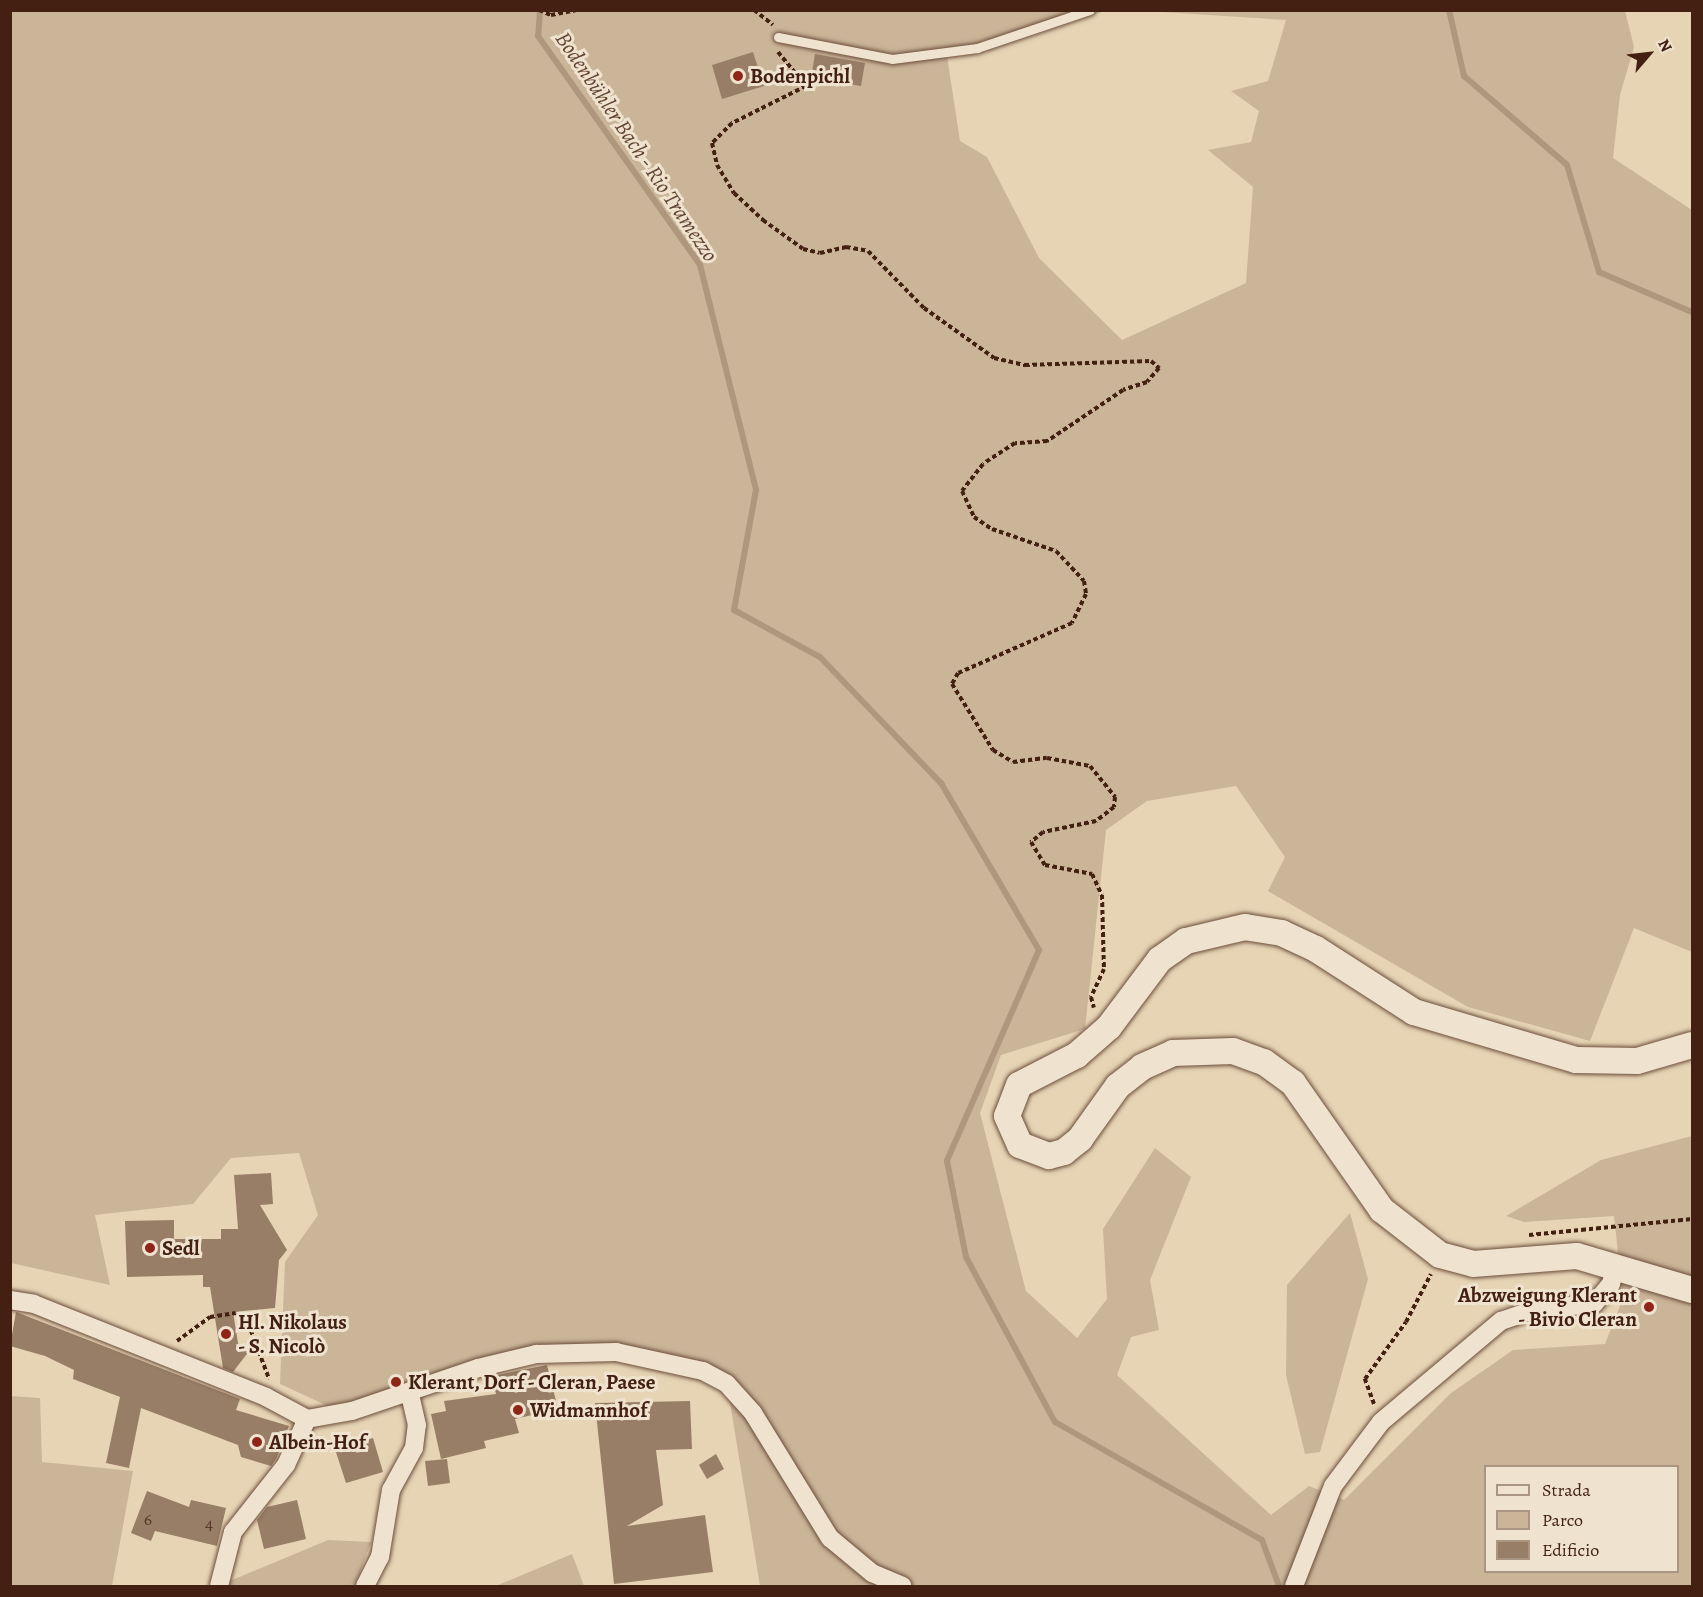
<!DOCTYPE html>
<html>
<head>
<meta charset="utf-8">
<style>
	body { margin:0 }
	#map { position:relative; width:1703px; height:1597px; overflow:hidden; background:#e6d4b5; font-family:Alegreya,serif }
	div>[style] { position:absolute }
	.green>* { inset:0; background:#cab599 }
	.stream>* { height:6px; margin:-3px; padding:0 3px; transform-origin:3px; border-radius:3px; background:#af977e }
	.building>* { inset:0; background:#987e67 }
	.path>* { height:4px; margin-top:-2px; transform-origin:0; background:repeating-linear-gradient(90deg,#432012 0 4.5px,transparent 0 7.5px) }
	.roads { filter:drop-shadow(0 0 2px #6c4d3b) drop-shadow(0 0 2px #6c4d3b) }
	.lane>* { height:9px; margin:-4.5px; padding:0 4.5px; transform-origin:4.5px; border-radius:4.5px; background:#efe3cf }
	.street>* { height:18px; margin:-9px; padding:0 9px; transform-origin:9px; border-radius:9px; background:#efe3cf }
	.secondary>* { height:26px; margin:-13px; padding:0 13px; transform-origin:13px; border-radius:13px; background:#efe3cf }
	.dots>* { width:16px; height:16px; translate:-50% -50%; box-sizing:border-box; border:3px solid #efe3cf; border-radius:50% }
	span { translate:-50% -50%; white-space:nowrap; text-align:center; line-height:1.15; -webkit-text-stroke:6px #efe3cf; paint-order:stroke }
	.number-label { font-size:18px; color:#583827 }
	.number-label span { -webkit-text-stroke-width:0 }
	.poi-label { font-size:21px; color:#432012; font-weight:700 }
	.left { translate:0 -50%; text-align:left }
	.right { translate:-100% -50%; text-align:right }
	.water-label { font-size:22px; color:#634432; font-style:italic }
	.frame { position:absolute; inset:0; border:12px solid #432012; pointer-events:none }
	.legend { position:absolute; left:1484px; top:1465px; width:195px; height:108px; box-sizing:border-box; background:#efe3cf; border:2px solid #aa9583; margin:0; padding:8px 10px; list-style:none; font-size:18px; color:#432012 }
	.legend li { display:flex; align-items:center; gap:12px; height:30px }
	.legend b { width:30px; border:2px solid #aa9583 }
	.north { position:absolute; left:1619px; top:24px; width:60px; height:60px; -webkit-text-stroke:4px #efe3cf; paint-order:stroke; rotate:62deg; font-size:16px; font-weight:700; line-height:24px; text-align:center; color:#432012 }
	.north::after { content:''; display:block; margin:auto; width:21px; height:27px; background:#432012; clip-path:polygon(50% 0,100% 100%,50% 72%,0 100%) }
</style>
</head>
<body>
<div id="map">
	<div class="green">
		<div style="clip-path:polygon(evenodd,11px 11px,1106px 11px,947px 56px,960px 141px,987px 157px,1039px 258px,1122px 340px,1246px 283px,1253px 187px,1208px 150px,1251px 142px,1259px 111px,1231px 91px,1268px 81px,1286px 20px,1146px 11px,1625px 11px,1634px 47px,1620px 95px,1613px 158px,1692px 210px,1692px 952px,1634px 928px,1590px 1041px,1468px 1007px,1268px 891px,1285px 857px,1236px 786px,1147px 801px,1106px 830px,1085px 1029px,1001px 1055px,980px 1113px,1026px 1291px,1077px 1338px,1107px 1299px,1103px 1229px,1155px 1148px,1191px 1177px,1150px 1280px,1159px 1330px,1131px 1337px,1117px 1375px,1271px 1515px,1309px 1486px,1344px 1500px,1451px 1393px,1513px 1350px,1605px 1344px,1623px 1298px,1614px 1216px,1524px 1222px,1506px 1216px,1601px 1160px,1692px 1136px,1692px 1586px,760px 1586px,727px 1384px,663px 1359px,536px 1354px,410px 1394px,330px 1407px,280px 1384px,285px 1262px,318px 1215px,299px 1153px,231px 1158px,193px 1204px,95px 1215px,110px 1285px,11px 1263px,11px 11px,1486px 1466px,1678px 1466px,1678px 1572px,1486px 1572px,1486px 1466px)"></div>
		<div style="clip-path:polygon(1350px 1213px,1368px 1279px,1320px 1452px,1305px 1454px,1286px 1375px,1287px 1285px)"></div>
		<div style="clip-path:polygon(10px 1396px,40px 1398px,42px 1462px,133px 1471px,112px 1586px,11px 1586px)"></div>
		<div style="clip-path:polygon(328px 1540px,371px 1542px,355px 1586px,229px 1586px,230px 1581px)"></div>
		<div style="clip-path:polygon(572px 1554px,584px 1586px,496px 1586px)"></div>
	</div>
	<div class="stream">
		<div style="left:540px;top:10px;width:26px;rotate:94deg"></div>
		<div style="left:538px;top:36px;width:281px;rotate:54.7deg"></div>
		<div style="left:700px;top:265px;width:232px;rotate:76deg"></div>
		<div style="left:756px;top:490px;width:122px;rotate:100.4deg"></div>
		<div style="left:734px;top:610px;width:98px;rotate:28.7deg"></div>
		<div style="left:820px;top:657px;width:175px;rotate:46.2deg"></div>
		<div style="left:941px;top:783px;width:194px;rotate:59.6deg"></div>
		<div style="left:1039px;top:950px;width:230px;rotate:113.6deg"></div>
		<div style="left:947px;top:1161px;width:98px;rotate:78.8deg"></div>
		<div style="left:966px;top:1257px;width:187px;rotate:61.7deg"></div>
		<div style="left:1055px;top:1422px;width:238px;rotate:29.7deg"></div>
		<div style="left:1262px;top:1540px;width:49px;rotate:69.7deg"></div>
		<div style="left:1449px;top:10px;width:68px;rotate:77.2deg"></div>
		<div style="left:1464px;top:76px;width:136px;rotate:40.8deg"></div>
		<div style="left:1567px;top:165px;width:112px;rotate:73.3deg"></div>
		<div style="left:1599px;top:272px;width:101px;rotate:23.3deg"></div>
	</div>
	<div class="building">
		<div style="clip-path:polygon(753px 52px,764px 86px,722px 99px,712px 65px)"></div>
		<div style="clip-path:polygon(815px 54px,865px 63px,861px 86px,811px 78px)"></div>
		<div style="clip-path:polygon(271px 1173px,273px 1204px,260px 1205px,287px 1250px,279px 1260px,275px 1308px,233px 1312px,239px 1349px,253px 1346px,233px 1372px,223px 1368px,210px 1287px,203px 1287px,203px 1275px,127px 1277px,125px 1221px,174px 1220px,174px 1239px,221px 1239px,221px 1229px,238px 1229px,234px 1175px)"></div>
		<div style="clip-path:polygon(16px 1312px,240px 1399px,236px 1410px,289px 1426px,276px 1459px,271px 1466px,241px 1457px,238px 1445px,141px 1408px,129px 1468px,106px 1463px,120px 1397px,73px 1379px,74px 1370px,45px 1356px,10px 1346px)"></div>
		<div style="clip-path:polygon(547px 1365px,558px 1409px,515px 1419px,519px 1433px,484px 1441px,486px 1448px,441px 1459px,431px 1414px,446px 1411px,444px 1401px,496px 1394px,492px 1376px)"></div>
		<div style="clip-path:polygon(690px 1401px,692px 1449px,656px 1450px,663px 1505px,627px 1526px,705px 1515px,713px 1572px,614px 1584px,595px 1403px)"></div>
		<div style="clip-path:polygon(373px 1438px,383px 1472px,346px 1483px,335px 1449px)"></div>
		<div style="clip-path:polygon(716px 1454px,724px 1469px,707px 1479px,699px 1465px)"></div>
		<div style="clip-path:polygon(447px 1459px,450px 1483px,428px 1486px,425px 1461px)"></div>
		<div style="clip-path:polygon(147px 1491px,189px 1507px,191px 1500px,226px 1508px,217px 1546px,155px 1531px,151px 1541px,131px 1533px)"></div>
		<div style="clip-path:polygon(297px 1500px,306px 1539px,264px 1549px,257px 1520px,267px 1507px)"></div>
	</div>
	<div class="path">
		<div style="left:539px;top:10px;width:13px;rotate:23deg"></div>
		<div style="left:551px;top:15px;width:25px;rotate:-11deg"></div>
		<div style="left:754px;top:10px;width:24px;rotate:38deg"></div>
		<div style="left:778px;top:52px;width:44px;rotate:50.5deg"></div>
		<div style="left:806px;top:86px;width:83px;rotate:153.4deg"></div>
		<div style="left:732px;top:123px;width:28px;rotate:135deg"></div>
		<div style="left:712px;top:143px;width:23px;rotate:77deg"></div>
		<div style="left:717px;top:165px;width:33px;rotate:59deg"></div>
		<div style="left:734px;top:193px;width:40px;rotate:43deg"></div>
		<div style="left:763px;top:220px;width:49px;rotate:35.9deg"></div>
		<div style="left:803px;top:249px;width:17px;rotate:13deg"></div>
		<div style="left:820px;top:253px;width:27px;rotate:-13deg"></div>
		<div style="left:846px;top:247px;width:22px;rotate:10deg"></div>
		<div style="left:868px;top:251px;width:80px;rotate:45.5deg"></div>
		<div style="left:924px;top:308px;width:86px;rotate:35.5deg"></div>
		<div style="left:994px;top:358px;width:32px;rotate:13deg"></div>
		<div style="left:1025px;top:365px;width:126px;rotate:-1.8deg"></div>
		<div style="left:1151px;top:361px;width:11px;rotate:41deg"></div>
		<div style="left:1159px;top:368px;width:18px;rotate:131deg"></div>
		<div style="left:1147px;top:382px;width:25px;rotate:162deg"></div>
		<div style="left:1123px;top:390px;width:92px;rotate:146.1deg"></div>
		<div style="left:1047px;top:441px;width:32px;rotate:176deg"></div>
		<div style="left:1015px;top:443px;width:38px;rotate:147deg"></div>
		<div style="left:983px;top:464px;width:34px;rotate:128deg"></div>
		<div style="left:962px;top:491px;width:29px;rotate:65deg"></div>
		<div style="left:974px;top:517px;width:22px;rotate:34deg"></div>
		<div style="left:992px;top:529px;width:68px;rotate:19deg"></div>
		<div style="left:1056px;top:551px;width:41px;rotate:47deg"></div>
		<div style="left:1084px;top:581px;width:13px;rotate:81deg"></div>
		<div style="left:1086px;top:594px;width:32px;rotate:116deg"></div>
		<div style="left:1072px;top:623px;width:124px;rotate:156.3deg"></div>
		<div style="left:958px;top:673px;width:13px;rotate:119deg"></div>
		<div style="left:952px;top:684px;width:78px;rotate:58.2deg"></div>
		<div style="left:993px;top:750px;width:23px;rotate:31deg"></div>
		<div style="left:1013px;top:762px;width:34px;rotate:-7deg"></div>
		<div style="left:1047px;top:758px;width:44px;rotate:10.5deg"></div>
		<div style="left:1090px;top:766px;width:40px;rotate:51deg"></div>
		<div style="left:1115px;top:797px;width:10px;rotate:96deg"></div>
		<div style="left:1114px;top:807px;width:23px;rotate:142deg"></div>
		<div style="left:1096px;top:821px;width:54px;rotate:168.3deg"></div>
		<div style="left:1043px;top:832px;width:16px;rotate:140deg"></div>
		<div style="left:1031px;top:842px;width:27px;rotate:59deg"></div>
		<div style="left:1045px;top:865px;width:48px;rotate:10.8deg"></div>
		<div style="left:1092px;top:874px;width:23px;rotate:65deg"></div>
		<div style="left:1102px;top:895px;width:74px;rotate:88.5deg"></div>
		<div style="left:1104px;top:969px;width:31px;rotate:115deg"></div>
		<div style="left:1091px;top:997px;width:11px;rotate:75deg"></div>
		<div style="left:1529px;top:1235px;width:164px;rotate:-5.6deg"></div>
		<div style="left:177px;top:1341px;width:41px;rotate:-36deg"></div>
		<div style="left:210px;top:1317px;width:26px;rotate:-9deg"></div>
		<div style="left:236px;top:1313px;width:16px;rotate:40deg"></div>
		<div style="left:248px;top:1323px;width:60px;rotate:69.4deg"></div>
		<div style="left:1374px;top:1404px;width:27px;rotate:-110deg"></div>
		<div style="left:1365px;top:1379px;width:70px;rotate:-54.3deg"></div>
		<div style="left:1406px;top:1322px;width:54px;rotate:-62.5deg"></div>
	</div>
	<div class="roads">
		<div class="lane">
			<div style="left:778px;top:37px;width:116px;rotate:10.9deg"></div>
			<div style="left:892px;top:59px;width:86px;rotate:-7.4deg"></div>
			<div style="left:977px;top:48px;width:119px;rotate:-18.6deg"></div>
		</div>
		<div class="street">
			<div style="left:10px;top:1300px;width:24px;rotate:9deg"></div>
			<div style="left:34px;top:1304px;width:250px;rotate:21.8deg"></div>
			<div style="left:266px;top:1397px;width:47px;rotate:28.2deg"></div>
			<div style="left:307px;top:1419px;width:46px;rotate:-10.1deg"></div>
			<div style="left:352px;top:1411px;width:133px;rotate:-18.8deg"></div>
			<div style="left:478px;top:1368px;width:60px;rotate:-13.6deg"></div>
			<div style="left:536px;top:1354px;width:80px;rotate:-1.4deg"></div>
			<div style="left:616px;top:1352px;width:89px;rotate:12.3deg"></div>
			<div style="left:703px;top:1371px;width:27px;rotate:28deg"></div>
			<div style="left:727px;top:1384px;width:39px;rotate:48deg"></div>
			<div style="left:753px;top:1413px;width:147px;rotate:58.4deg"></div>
			<div style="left:830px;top:1538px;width:55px;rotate:39.8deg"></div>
			<div style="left:872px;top:1573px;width:33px;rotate:23deg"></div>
			<div style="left:219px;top:1586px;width:56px;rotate:-75.5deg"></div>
			<div style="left:233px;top:1532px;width:85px;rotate:-51.7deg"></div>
			<div style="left:286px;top:1465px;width:51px;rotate:-65.5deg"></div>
			<div style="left:365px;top:1586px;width:33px;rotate:-63deg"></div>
			<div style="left:380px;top:1557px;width:68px;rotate:-80.7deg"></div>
			<div style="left:391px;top:1490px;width:48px;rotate:-61.3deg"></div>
			<div style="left:414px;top:1448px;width:23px;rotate:-83deg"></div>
			<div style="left:417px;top:1425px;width:32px;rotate:-103deg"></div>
			<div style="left:1294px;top:1586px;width:107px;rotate:-68.7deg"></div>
			<div style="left:1333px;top:1486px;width:80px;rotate:-53.1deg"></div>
			<div style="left:1381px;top:1422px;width:157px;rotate:-40.1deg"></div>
			<div style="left:1501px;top:1321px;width:37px;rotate:-19deg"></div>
			<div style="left:1536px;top:1309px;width:58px;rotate:-4.9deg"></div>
			<div style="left:1594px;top:1304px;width:26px;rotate:-50deg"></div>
			<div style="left:1611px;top:1284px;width:17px;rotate:-77deg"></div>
		</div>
		<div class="secondary">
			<div style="left:1692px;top:1045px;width:57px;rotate:163.8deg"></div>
			<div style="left:1637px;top:1061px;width:61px;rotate:-179.1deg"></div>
			<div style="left:1576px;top:1060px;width:169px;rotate:-163.5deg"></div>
			<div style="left:1414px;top:1012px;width:117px;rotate:-147.3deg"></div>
			<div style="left:1316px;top:949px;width:38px;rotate:-155deg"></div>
			<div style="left:1282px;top:933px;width:37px;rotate:-171deg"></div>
			<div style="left:1245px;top:927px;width:61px;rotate:166.7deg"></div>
			<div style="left:1186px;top:941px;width:32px;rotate:145deg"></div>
			<div style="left:1160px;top:959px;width:85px;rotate:126.9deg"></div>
			<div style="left:1109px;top:1027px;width:43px;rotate:138.8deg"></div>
			<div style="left:1077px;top:1055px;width:65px;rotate:152.7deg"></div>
			<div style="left:1019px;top:1085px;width:33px;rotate:111deg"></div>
			<div style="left:1007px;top:1116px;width:32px;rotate:66deg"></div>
			<div style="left:1020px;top:1145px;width:31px;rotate:21deg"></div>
			<div style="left:1049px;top:1156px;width:16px;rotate:-15deg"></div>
			<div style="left:1064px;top:1152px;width:21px;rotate:-39deg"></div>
			<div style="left:1080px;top:1139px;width:65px;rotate:-54.4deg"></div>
			<div style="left:1118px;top:1086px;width:31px;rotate:-38deg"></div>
			<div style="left:1142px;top:1067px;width:34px;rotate:-24deg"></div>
			<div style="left:1173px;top:1053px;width:60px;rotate:-1.9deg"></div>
			<div style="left:1233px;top:1051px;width:33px;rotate:20deg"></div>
			<div style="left:1264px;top:1062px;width:36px;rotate:36deg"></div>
			<div style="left:1293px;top:1083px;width:155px;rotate:55deg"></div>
			<div style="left:1382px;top:1210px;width:73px;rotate:37.8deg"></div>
			<div style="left:1440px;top:1255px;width:34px;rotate:15deg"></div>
			<div style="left:1473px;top:1264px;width:104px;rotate:-4.4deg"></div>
			<div style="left:1577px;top:1256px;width:120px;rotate:16.5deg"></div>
		</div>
	</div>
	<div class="dots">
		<div style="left:738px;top:76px;background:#8f2418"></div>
		<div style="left:150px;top:1248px;background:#8f2418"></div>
		<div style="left:1649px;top:1307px;background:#8f2418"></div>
		<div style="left:226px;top:1334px;background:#8f2418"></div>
		<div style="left:396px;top:1382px;background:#8f2418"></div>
		<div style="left:518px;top:1410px;background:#8f2418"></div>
		<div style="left:257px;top:1442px;background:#8f2418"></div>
	</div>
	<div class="number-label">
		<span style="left:148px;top:1519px">6</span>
		<span style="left:209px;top:1523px">4</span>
	</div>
	<div class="poi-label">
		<span class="left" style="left:750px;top:76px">Bodenpichl</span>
		<span class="left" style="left:162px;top:1248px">Sedl</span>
		<span class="right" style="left:1637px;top:1307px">Abzweigung Klerant<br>- Bivio Cleran</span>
		<span class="left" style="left:238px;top:1334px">Hl. Nikolaus<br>- S. Nicolò</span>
		<span class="left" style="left:408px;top:1382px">Klerant, Dorf - Cleran, Paese</span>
		<span class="left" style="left:530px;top:1410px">Widmannhof</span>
		<span class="left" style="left:269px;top:1442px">Albein-Hof</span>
	</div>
	<div class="water-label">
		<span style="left:636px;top:147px;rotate:56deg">Bodenbühler Bach - Rio Tramezzo</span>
	</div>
	<div class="frame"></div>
	<ul class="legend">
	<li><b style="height:8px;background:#efe3cf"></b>Strada</li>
	<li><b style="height:16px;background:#cab599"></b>Parco</li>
	<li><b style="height:16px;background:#987e67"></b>Edificio</li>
	</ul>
	<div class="north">N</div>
</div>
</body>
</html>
